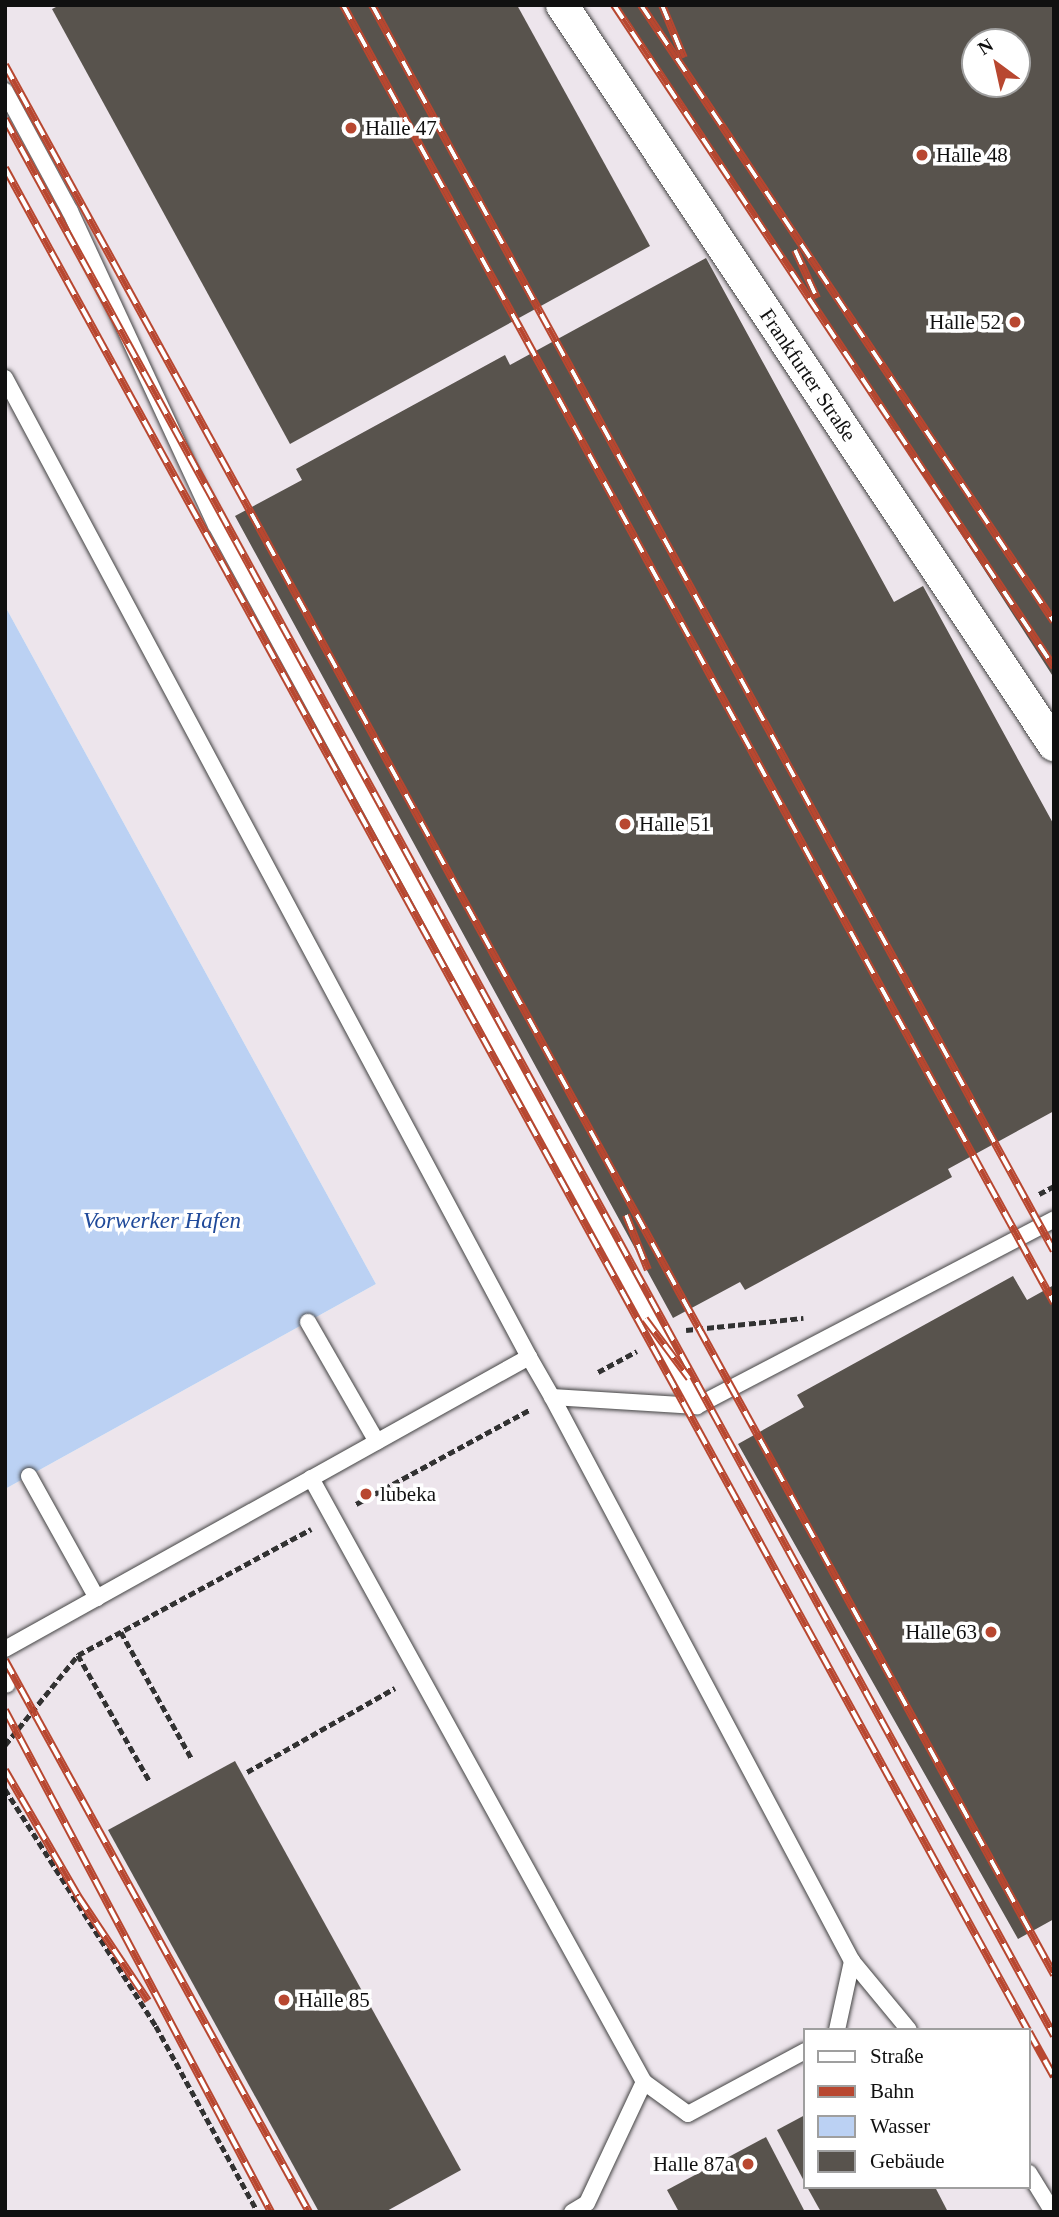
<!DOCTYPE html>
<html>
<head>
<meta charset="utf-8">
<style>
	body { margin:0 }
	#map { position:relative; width:1059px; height:2217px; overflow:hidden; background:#fefef3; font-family:Georgia,serif }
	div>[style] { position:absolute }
	.industrial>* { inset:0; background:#ede5ec }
	.water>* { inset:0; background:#bbd1f3 }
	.building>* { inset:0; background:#58534d }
	.path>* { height:4.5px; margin-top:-2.25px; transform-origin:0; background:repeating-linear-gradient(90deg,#323232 0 7px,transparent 0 10.5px) }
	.roads { filter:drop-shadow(0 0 2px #434343) drop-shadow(0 0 2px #434343) }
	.service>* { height:16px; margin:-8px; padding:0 8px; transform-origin:8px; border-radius:8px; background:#fff }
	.minor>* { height:32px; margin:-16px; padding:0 16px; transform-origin:16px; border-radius:16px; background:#fff }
	.rail>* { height:8px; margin-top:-4px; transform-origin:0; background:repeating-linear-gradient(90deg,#fff 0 16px,#b84730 0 32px); box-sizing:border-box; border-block:2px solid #b84730 }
	.dots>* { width:19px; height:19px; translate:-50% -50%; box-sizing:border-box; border:4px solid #fff; border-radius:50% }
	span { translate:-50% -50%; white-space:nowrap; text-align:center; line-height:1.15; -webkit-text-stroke:7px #fff; paint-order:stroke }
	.poi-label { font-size:21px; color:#101010 }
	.left { translate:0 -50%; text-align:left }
	.right { translate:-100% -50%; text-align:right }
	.street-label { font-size:21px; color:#101010 }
	.water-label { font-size:23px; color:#204a9a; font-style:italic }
	.frame { position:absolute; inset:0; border:7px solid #101010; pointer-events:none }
	.legend { position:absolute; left:803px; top:2028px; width:228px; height:161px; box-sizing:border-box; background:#fff; border:2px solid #9f9f9f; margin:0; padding:9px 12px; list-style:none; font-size:21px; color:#101010 }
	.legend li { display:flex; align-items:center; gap:14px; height:35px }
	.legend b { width:35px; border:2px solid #9f9f9f }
	.north { position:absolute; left:961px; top:28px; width:70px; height:70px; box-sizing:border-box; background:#fff; border:2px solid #9f9f9f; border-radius:50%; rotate:327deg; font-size:19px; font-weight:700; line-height:28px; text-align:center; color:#101010 }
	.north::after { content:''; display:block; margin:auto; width:24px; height:32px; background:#b84730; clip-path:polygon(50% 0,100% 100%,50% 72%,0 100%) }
</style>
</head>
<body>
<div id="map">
	<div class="industrial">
		<div style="clip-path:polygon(evenodd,5px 5px,1054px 5px,1054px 2212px,5px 2212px,5px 1489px,376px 1284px,5px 606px,5px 5px,975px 42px,1017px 42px,1017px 84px,975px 84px,975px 42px,5px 5px,805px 2030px,1029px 2030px,1029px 2187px,805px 2187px,805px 2030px)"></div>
	</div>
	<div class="water">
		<div style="clip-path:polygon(5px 606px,376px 1284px,5px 1489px)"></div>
	</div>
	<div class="building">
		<div style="clip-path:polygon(60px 5px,517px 5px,650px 246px,290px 444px,52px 9px)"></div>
		<div style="clip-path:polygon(evenodd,617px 5px,1054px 5px,1054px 678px,836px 340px,617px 5px,975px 42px,1017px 42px,1017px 84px,975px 84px,975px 42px)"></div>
		<div style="clip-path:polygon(706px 258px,894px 602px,923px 586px,1054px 825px,1054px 1111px,948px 1169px,952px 1177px,745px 1290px,740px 1282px,673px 1318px,235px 516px,302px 480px,296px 469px,505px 355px,510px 365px)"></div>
		<div style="clip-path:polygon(1013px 1276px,1027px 1300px,1054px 1285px,1054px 1919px,1018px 1939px,738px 1444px,804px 1407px,797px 1395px)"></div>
		<div style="clip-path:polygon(235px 1761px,461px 2170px,385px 2212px,319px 2212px,108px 1830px)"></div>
		<div style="clip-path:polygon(805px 2115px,805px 2183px,777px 2130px)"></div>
		<div style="clip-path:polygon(766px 2137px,805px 2212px,679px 2212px,667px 2190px)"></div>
		<div style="clip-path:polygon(807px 2187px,935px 2187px,948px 2212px,821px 2212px)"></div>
	</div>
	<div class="path">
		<div style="left:1039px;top:1194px;width:17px;rotate:-28deg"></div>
		<div style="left:686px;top:1330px;width:118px;rotate:-5.9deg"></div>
		<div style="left:598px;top:1372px;width:44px;rotate:-28.3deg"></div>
		<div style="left:356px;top:1504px;width:197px;rotate:-28.5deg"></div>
		<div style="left:121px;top:1632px;width:145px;rotate:60.8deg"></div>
		<div style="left:78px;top:1655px;width:146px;rotate:60.4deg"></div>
		<div style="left:5px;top:1745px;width:116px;rotate:-51deg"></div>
		<div style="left:78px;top:1655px;width:265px;rotate:-28.4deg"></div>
		<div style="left:247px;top:1772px;width:170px;rotate:-29.6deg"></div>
		<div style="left:5px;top:1789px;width:281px;rotate:57.5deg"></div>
		<div style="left:156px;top:2026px;width:212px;rotate:61.3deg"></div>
	</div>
	<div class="roads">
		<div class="service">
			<div style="left:5px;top:91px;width:136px;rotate:61.6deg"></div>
			<div style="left:70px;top:211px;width:346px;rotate:65.1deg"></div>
			<div style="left:216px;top:525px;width:1004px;rotate:61.37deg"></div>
			<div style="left:5px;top:378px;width:1110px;rotate:61.84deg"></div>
			<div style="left:308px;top:1322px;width:138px;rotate:60.1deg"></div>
			<div style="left:552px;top:1397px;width:639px;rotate:61.99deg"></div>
			<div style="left:852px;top:1961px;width:89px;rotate:50.4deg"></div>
			<div style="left:29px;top:1476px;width:140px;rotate:60.9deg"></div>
			<div style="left:311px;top:1478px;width:690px;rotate:61.13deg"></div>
			<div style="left:644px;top:2082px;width:54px;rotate:36deg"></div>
			<div style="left:688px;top:2114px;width:133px;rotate:-28.3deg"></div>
			<div style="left:5px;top:1649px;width:600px;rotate:-29.13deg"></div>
			<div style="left:529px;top:1357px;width:46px;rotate:60.1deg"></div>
			<div style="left:552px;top:1397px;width:145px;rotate:3.6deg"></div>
			<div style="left:697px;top:1406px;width:403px;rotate:-27.6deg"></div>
			<div style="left:5px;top:1681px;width:4px;rotate:63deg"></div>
			<div style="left:837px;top:2030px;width:71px;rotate:-77.7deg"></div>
			<div style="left:1029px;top:2173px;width:46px;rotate:58.4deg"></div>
			<div style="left:572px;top:2212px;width:17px;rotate:-31deg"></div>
			<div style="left:587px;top:2203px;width:134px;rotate:-64.8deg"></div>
		</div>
		<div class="minor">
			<div style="left:562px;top:5px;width:889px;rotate:56.38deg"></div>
		</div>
	</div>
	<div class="rail">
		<div style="left:343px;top:5px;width:1480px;rotate:61.29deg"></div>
		<div style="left:372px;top:5px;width:1420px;rotate:61.31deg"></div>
		<div style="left:614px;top:5px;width:795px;rotate:56.39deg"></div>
		<div style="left:641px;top:5px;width:742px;rotate:56.2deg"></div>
		<div style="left:662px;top:5px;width:57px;rotate:67.5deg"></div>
		<div style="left:5px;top:65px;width:2179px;rotate:61.22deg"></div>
		<div style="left:5px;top:119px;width:2185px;rotate:61.31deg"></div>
		<div style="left:5px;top:168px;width:2125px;rotate:61.22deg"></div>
		<div style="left:795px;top:250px;width:53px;rotate:65.4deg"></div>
		<div style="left:626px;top:1215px;width:59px;rotate:68.2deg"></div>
		<div style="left:645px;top:1319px;width:74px;rotate:53.3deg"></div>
		<div style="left:5px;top:1660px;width:630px;rotate:61.16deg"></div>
		<div style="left:5px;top:1710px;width:568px;rotate:62.08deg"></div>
		<div style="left:5px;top:1770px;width:146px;rotate:59.9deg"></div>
		<div style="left:78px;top:1896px;width:126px;rotate:56.3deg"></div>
		<div style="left:1029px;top:2032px;width:51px;rotate:60.9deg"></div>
	</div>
	<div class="dots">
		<div style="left:351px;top:128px;background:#b84730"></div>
		<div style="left:922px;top:155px;background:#b84730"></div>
		<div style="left:1015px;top:322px;background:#b84730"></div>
		<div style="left:625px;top:824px;background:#b84730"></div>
		<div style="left:366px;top:1494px;background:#b84730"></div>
		<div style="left:991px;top:1632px;background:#b84730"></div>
		<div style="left:284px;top:2000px;background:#b84730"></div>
		<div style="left:748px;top:2164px;background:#b84730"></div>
	</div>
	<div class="poi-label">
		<span class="left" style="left:365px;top:128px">Halle 47</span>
		<span class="left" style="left:936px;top:155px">Halle 48</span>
		<span class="right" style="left:1001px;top:322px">Halle 52</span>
		<span class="left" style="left:639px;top:824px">Halle 51</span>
		<span class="left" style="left:380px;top:1494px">lubeka</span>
		<span class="right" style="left:977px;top:1632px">Halle 63</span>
		<span class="left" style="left:298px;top:2000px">Halle 85</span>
		<span class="right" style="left:734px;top:2164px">Halle 87a</span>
	</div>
	<div class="street-label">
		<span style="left:808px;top:375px;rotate:56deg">Frankfurter Straße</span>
	</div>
	<div class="water-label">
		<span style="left:162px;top:1221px">Vorwerker Hafen</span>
	</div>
	<div class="frame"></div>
	<ul class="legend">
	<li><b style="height:9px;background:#fff"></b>Straße</li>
	<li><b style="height:9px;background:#b84730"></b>Bahn</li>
	<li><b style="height:19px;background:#bbd1f3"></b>Wasser</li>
	<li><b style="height:19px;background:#58534d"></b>Gebäude</li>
	</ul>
	<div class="north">N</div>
</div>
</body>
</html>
